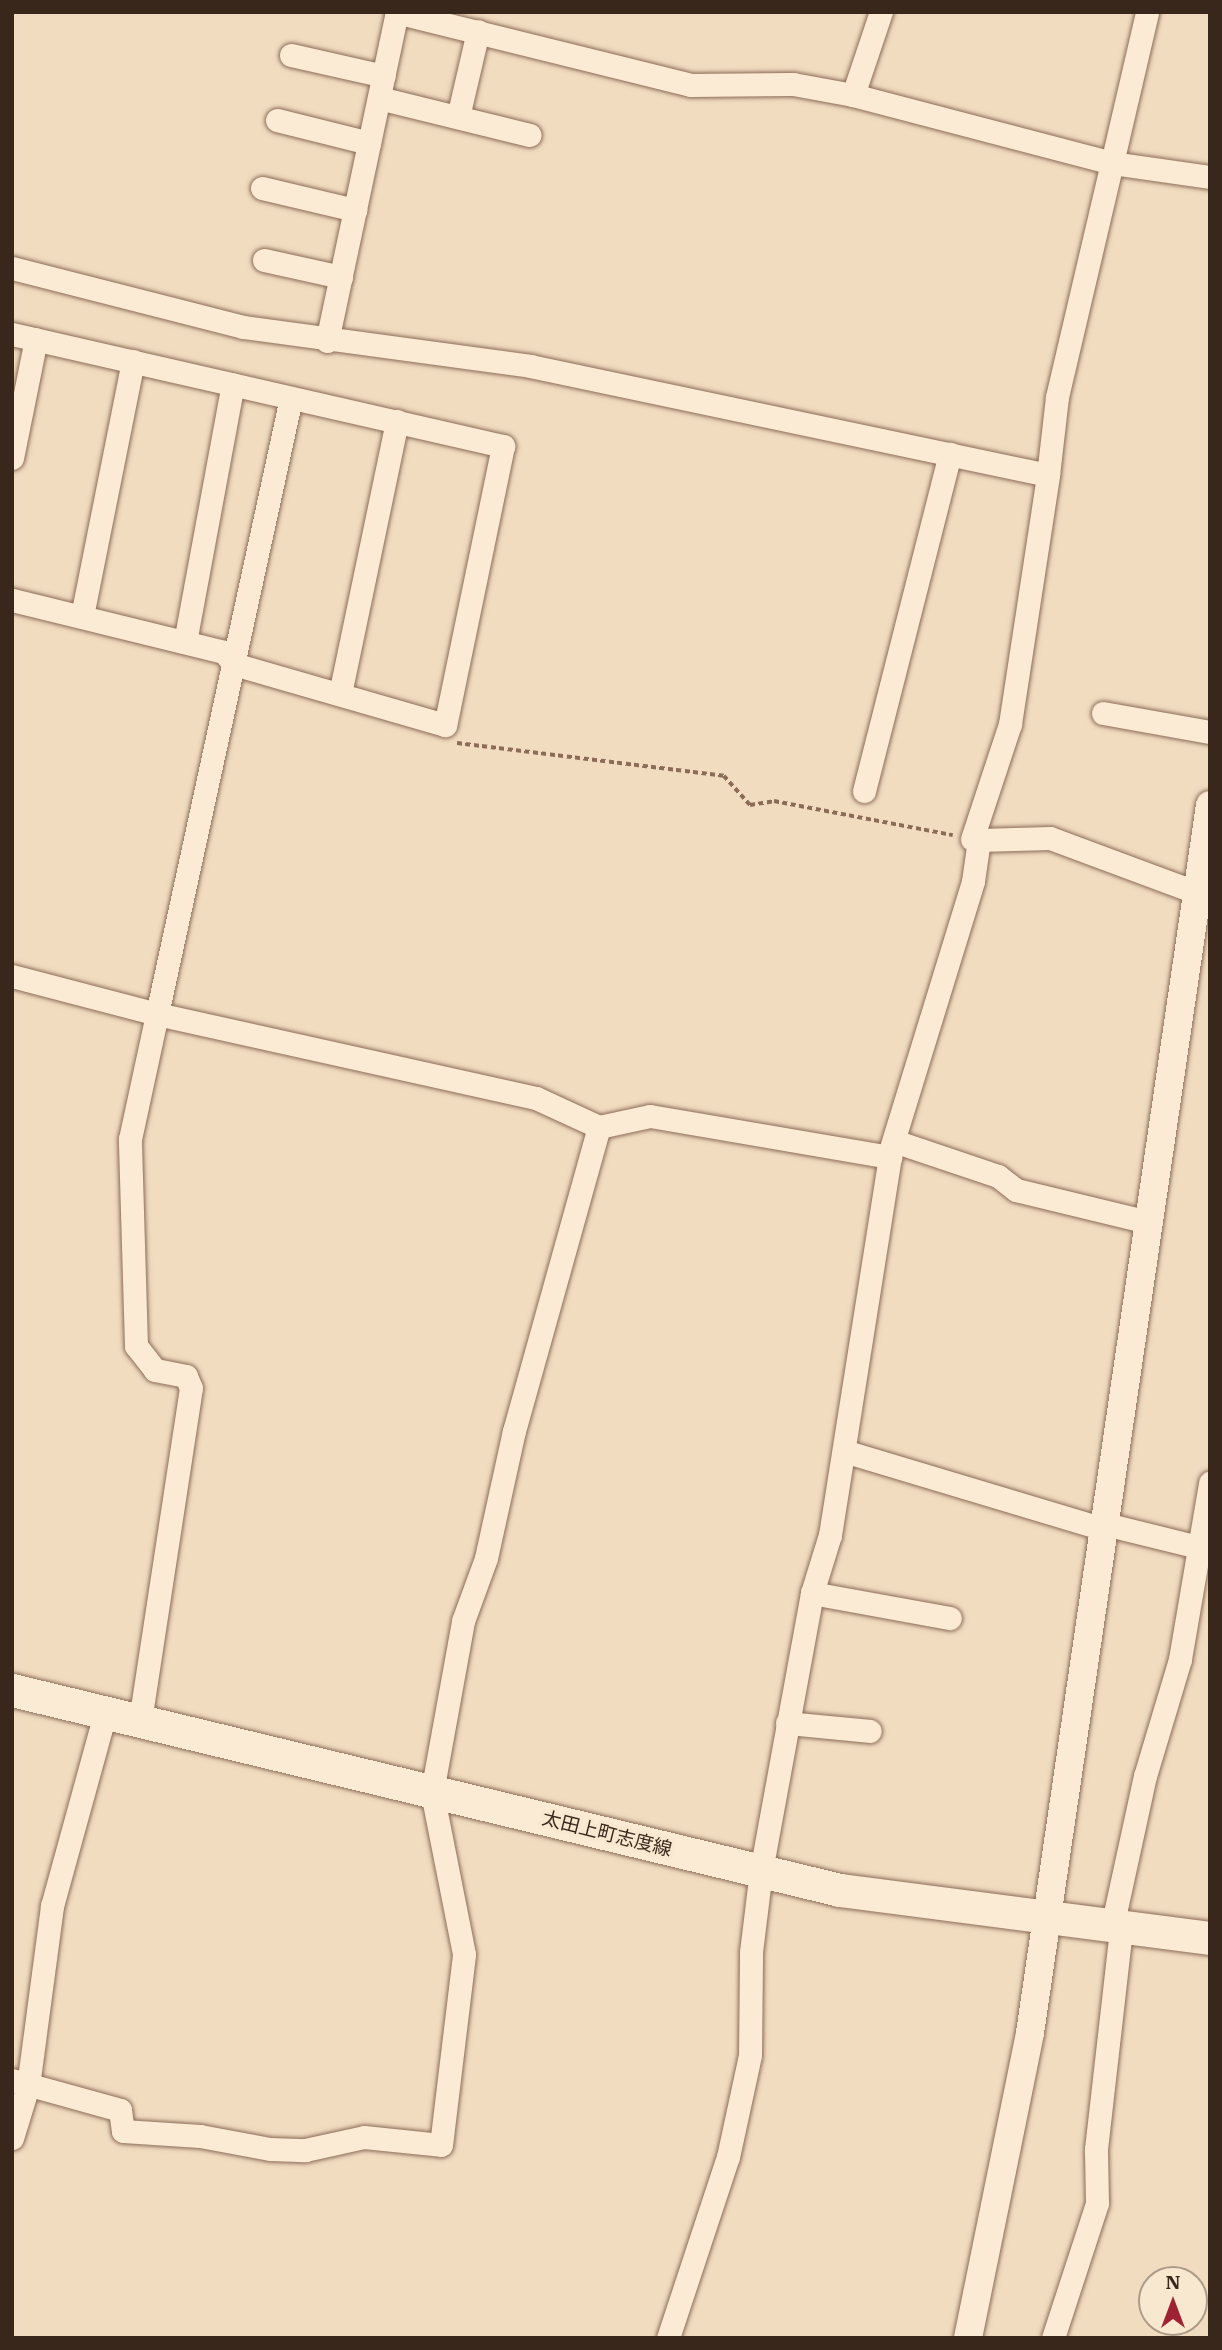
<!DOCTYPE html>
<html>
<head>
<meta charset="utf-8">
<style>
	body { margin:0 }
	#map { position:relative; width:1222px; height:2350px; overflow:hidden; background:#f1dcc0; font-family:"IBM Plex Serif","Noto Sans JP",serif }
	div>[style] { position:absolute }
	.path>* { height:3.5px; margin-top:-1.75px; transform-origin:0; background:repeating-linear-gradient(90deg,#8c6c57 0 5px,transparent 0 8.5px) }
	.roads { filter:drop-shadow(0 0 2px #8c6c57) drop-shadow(0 0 2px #8c6c57) }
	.minor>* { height:23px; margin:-11.5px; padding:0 11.5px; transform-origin:11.5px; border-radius:11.5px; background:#fbebd4 }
	.tertiary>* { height:28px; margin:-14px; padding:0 14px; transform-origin:14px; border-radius:14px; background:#fbebd4 }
	.secondary>* { height:33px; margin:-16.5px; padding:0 16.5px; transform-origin:16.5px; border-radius:16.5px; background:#fbebd4 }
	span { translate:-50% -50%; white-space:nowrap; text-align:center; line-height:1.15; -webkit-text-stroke:6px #f8e8d0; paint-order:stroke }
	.street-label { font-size:19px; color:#3a271c }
	.frame { position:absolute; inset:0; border:14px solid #3a271c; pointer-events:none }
	.north { position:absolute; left:1138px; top:2266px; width:70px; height:70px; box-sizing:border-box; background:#f8e8d0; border:2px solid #ac9b88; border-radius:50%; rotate:0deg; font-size:19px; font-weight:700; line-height:28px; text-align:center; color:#3a271c }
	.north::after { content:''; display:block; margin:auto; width:24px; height:32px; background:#9f2233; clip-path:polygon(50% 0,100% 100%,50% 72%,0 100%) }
</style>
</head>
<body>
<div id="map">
	<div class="path">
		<div style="left:457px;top:743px;width:269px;rotate:7deg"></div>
		<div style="left:724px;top:776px;width:39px;rotate:48deg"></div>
		<div style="left:750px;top:805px;width:24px;rotate:-9deg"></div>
		<div style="left:774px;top:801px;width:182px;rotate:10.8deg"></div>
	</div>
	<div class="roads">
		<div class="minor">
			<div style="left:396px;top:12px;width:304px;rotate:13.9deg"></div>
			<div style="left:691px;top:85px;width:102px;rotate:-0.6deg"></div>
			<div style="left:793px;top:84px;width:61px;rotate:10.4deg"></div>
			<div style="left:853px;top:95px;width:268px;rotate:14.7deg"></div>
			<div style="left:1112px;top:163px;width:155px;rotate:-76.9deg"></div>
			<div style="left:291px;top:55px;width:95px;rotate:12.7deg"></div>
			<div style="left:853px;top:95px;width:88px;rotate:-71.4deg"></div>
			<div style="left:379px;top:98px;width:155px;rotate:13.8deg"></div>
			<div style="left:458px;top:117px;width:88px;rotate:-76.9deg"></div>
			<div style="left:277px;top:120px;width:95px;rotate:14deg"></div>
			<div style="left:262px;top:188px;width:96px;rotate:13.3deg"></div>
			<div style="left:264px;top:260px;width:79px;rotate:12.4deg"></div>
			<div style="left:12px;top:268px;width:238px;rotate:14.3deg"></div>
			<div style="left:243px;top:327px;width:290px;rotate:7.7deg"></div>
			<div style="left:530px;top:366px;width:529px;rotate:11.88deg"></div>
			<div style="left:1048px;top:475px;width:79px;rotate:-83.4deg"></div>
			<div style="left:1057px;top:397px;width:240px;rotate:-76.8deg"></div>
			<div style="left:1112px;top:163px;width:99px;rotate:8.1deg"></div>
			<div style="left:12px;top:334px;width:504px;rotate:12.85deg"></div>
			<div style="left:503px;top:446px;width:285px;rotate:101.7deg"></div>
			<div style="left:445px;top:725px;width:220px;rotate:-163.9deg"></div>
			<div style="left:234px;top:664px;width:16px;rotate:-130deg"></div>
			<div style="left:224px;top:652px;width:218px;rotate:-166.2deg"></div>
			<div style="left:327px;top:341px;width:335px;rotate:-78deg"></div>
			<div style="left:12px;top:458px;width:121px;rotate:-78.6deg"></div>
			<div style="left:82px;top:616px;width:260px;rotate:-78.7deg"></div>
			<div style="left:185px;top:642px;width:262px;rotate:-79.5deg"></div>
			<div style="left:340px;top:694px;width:279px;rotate:-78.2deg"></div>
			<div style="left:1103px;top:713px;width:109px;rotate:10.1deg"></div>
			<div style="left:864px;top:791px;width:348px;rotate:-75.7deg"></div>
			<div style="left:972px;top:839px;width:121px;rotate:-71.7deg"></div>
			<div style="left:1010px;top:724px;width:252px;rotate:-81.3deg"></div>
			<div style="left:12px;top:976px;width:150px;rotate:14.7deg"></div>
			<div style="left:157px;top:1014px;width:630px;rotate:-77.73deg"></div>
			<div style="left:894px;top:1141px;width:110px;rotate:18.6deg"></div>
			<div style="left:998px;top:1176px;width:23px;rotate:38deg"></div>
			<div style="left:1016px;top:1190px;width:136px;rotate:13.6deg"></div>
			<div style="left:844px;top:1451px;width:271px;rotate:16.7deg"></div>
			<div style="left:1105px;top:1524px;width:108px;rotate:13.9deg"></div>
			<div style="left:812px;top:1593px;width:140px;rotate:10.3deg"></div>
			<div style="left:140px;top:1721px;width:337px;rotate:-81.3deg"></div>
			<div style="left:191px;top:1388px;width:13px;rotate:-113deg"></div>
			<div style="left:186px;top:1376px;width:32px;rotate:-169deg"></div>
			<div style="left:155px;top:1370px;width:31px;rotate:-128deg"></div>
			<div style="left:136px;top:1346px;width:207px;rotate:-91.7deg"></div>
			<div style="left:130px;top:1139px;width:128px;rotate:-77.8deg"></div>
			<div style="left:157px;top:1014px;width:388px;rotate:12.5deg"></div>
			<div style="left:536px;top:1098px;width:69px;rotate:24.7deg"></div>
			<div style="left:599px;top:1127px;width:52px;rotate:-12.2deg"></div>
			<div style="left:650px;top:1116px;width:244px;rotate:9.7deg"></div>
			<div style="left:787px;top:1723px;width:83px;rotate:5.5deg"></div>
			<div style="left:1112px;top:1927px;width:155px;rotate:-77.7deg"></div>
			<div style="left:1145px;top:1776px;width:122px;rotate:-73.3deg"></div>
			<div style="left:1180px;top:1659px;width:179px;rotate:-80.3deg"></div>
			<div style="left:12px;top:2080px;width:112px;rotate:15.5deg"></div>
			<div style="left:120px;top:2110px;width:21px;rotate:82deg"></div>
			<div style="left:123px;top:2131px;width:77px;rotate:3.7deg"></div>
			<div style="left:200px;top:2136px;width:71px;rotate:10.5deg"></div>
			<div style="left:270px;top:2149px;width:35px;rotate:2deg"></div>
			<div style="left:305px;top:2150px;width:60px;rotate:-12.4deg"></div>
			<div style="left:364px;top:2137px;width:77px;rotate:5.9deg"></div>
			<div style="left:441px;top:2145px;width:192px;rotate:-83.1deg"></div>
			<div style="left:464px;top:1954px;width:165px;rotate:-101.2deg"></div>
			<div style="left:432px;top:1792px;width:174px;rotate:-79.7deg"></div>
			<div style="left:463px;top:1621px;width:67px;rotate:-69.9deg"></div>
			<div style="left:486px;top:1558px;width:130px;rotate:-77.6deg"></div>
			<div style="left:514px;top:1431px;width:316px;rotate:-74.4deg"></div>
			<div style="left:12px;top:2138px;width:54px;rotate:-72.9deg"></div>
			<div style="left:28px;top:2086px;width:182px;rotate:-82.4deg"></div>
			<div style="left:52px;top:1906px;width:200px;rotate:-74.6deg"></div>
			<div style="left:668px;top:2338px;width:191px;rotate:-71.7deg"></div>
			<div style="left:728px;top:2157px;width:104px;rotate:-77.8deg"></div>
			<div style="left:750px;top:2055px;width:103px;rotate:-89.4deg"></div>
			<div style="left:751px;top:1952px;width:82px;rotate:-83deg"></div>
			<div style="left:761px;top:1871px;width:283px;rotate:-79.6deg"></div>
			<div style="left:812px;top:1593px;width:61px;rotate:-72.8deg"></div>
			<div style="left:830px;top:1535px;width:392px;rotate:-81deg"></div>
			<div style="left:891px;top:1148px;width:279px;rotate:-72.9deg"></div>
			<div style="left:973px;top:881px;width:41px;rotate:-81.7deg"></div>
			<div style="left:979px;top:840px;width:71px;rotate:-1.6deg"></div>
			<div style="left:1050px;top:838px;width:155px;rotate:20.4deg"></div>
			<div style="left:1053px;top:2338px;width:142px;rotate:-71.9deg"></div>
			<div style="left:1097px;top:2203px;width:54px;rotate:-91.1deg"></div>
			<div style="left:1096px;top:2149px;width:222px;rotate:-83.5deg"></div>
		</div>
		<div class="tertiary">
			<div style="left:968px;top:2338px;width:311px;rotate:-78.5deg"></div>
			<div style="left:1030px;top:2033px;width:1241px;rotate:-81.66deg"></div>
		</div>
		<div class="secondary">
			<div style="left:12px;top:1690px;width:852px;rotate:13.58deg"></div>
			<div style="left:840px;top:1890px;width:373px;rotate:7.4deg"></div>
		</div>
	</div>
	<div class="street-label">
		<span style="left:607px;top:1834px;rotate:14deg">太田上町志度線</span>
	</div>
	<div class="frame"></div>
	<div class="north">N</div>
</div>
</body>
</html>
